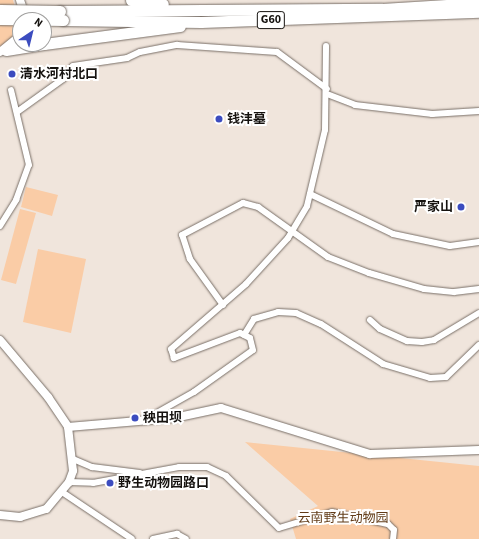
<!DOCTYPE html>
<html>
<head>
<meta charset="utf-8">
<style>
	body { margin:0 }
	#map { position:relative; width:479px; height:539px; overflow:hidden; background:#f0e5dc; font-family:"Source Sans 3","Noto Sans SC",sans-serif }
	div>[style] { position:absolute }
	.green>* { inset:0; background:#facca6 }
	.roads { filter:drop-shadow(0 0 1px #796f67) drop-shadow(0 0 1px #796f67) }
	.street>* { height:6px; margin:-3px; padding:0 3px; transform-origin:3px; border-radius:3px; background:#fff }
	.secondary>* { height:8px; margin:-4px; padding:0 4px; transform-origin:4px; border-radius:4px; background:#fff }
	.highway>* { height:11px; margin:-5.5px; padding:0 5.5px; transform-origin:5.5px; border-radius:5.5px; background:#fff }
	.bridges { filter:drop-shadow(0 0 1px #796f67) drop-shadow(0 0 1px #796f67) }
	.highway-bridge>* { height:11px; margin:-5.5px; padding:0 5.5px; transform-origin:5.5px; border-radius:5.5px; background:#fff }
	.dots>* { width:11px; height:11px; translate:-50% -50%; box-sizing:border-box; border:2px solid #fff; border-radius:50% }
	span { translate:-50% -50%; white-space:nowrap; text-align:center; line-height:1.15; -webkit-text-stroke:4px #fff; paint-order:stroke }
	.shield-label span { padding:1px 3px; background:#fff; border:1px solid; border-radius:3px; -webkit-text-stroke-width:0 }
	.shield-label { font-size:12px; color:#15120f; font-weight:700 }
	.poi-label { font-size:13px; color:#15120f; font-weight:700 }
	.left { translate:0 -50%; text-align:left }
	.right { translate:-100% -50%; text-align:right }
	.park-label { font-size:13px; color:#623c18 }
	.north { position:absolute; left:12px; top:12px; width:40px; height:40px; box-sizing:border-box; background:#fff; border:1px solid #a1a09f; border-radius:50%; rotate:35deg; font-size:11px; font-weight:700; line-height:16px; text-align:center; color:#15120f }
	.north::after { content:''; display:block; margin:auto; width:14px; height:18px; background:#3c4cbf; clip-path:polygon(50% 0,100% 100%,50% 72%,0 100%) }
</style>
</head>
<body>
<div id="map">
	<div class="green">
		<div style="clip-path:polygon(0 0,13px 0,19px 22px,14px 36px,0 47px)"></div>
		<div style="clip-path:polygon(26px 187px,58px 195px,52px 216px,21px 207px)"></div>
		<div style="clip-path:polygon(20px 209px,36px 213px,16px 284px,1px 280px)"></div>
		<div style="clip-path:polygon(38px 249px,86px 259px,71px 333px,23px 322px)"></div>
		<div style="clip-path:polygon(245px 442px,479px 466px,479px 539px,296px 539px,290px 519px,318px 506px)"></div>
	</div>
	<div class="roads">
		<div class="street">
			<div style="left:327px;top:94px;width:30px;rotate:21deg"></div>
			<div style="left:355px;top:105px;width:78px;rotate:6.7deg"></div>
			<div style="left:432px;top:114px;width:47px;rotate:-3.7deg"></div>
			<div style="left:17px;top:112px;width:57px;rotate:-35.7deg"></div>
			<div style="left:63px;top:79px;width:16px;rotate:-52deg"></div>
			<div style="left:73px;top:66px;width:55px;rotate:-8.4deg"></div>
			<div style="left:127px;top:58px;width:14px;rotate:-25deg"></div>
			<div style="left:140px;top:52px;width:38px;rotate:-11deg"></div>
			<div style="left:177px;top:45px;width:100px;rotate:4deg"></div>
			<div style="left:277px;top:52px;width:62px;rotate:36.5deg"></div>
			<div style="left:310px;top:194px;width:92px;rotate:25.7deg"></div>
			<div style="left:393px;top:234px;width:58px;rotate:11.9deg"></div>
			<div style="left:450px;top:246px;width:29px;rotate:-8deg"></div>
			<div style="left:0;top:226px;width:31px;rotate:-58deg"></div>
			<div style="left:16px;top:200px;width:37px;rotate:-70deg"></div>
			<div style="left:29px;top:165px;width:77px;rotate:-103.5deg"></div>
			<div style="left:223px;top:305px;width:57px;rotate:-125.7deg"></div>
			<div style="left:190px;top:259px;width:25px;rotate:-108deg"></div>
			<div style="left:182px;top:235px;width:69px;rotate:-27.7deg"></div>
			<div style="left:243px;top:203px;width:16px;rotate:15deg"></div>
			<div style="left:258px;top:207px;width:86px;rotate:35.5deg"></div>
			<div style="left:328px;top:257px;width:44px;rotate:21.3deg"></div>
			<div style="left:369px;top:273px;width:57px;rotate:16.2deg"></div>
			<div style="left:424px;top:289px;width:30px;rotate:6deg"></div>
			<div style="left:454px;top:292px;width:25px;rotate:-7deg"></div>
			<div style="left:370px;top:320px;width:13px;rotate:42deg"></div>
			<div style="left:380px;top:329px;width:30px;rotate:24deg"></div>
			<div style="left:407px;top:341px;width:15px;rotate:4deg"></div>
			<div style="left:422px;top:342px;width:12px;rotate:-9deg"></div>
			<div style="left:434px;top:340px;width:52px;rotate:-31deg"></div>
			<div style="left:244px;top:335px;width:19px;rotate:-58deg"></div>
			<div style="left:254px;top:319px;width:25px;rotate:-16deg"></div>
			<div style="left:278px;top:312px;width:18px;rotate:3deg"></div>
			<div style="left:296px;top:313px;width:27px;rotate:24deg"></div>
			<div style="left:321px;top:324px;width:74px;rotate:32.8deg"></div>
			<div style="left:383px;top:364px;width:49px;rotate:16.6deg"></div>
			<div style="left:430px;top:378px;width:16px;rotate:-4deg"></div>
			<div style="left:446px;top:377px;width:46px;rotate:-44.1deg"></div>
			<div style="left:146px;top:419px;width:55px;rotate:-29.4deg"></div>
			<div style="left:194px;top:392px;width:72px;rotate:-35.4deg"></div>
			<div style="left:253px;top:350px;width:12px;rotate:-104deg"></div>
			<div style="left:250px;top:338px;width:11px;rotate:-153deg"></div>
			<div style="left:240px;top:333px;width:71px;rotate:159.3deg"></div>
			<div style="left:174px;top:358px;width:9px;rotate:-108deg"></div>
			<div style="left:171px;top:349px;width:99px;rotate:-40.9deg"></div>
			<div style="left:246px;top:284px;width:62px;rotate:-47.6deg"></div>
			<div style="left:288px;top:238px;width:37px;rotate:-59deg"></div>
			<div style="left:307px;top:206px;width:78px;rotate:-76.7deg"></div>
			<div style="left:325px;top:130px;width:84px;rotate:-89.3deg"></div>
			<div style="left:73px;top:459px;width:21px;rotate:23deg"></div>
			<div style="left:92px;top:467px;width:48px;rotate:7.1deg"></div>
			<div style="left:69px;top:482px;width:24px;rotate:2deg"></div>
			<div style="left:93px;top:483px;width:87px;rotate:-10.5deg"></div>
			<div style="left:179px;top:467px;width:28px"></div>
			<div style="left:207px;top:467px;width:21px;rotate:25deg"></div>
			<div style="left:226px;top:476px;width:74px;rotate:44.5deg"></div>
			<div style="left:279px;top:528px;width:55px;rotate:-16.8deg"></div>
			<div style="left:332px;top:512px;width:57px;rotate:12.1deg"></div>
			<div style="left:388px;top:524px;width:8px;rotate:45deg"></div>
			<div style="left:394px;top:530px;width:9px;rotate:96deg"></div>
			<div style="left:62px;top:492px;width:84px;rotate:33.9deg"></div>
			<div style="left:153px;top:539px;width:25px;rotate:-12deg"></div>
			<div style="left:177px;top:534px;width:10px;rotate:29deg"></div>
		</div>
		<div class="secondary">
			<div style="left:20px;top:0;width:16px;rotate:72deg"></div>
			<div style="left:0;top:52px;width:26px;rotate:-39deg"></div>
			<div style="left:0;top:340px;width:75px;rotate:49.9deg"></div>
			<div style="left:48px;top:397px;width:36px;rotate:56deg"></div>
			<div style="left:68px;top:427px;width:44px;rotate:83.5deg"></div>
			<div style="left:73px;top:471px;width:12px;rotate:110deg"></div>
			<div style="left:69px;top:482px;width:35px;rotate:130deg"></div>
			<div style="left:46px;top:509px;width:27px;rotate:163deg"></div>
			<div style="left:20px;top:517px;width:20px;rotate:-174deg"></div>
			<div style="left:68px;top:427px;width:106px;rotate:-4.9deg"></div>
			<div style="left:174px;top:418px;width:48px;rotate:-12deg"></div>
			<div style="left:221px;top:408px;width:156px;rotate:17.2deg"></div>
			<div style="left:370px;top:454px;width:109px;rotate:-2.1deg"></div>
		</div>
		<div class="highway">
			<div style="left:131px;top:0;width:32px;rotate:7deg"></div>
			<div style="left:60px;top:11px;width:322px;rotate:-0.4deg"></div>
			<div style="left:382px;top:9px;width:97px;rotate:-3.5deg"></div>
			<div style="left:63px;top:20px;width:138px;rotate:0.8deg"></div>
			<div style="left:201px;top:22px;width:278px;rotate:-2.1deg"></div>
			<div style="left:44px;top:44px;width:137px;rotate:-7.5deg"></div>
			<div style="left:6px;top:50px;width:38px;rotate:-9deg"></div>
		</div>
	</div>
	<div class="bridges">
		<div class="highway-bridge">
			<div style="left:0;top:10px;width:60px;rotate:1deg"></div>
			<div style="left:0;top:19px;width:63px;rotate:0.9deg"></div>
		</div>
	</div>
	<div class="dots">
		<div style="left:12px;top:74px;background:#3c4cbf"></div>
		<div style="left:219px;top:119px;background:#3c4cbf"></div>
		<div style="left:461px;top:207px;background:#3c4cbf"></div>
		<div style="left:135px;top:418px;background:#3c4cbf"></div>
		<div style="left:110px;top:483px;background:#3c4cbf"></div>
	</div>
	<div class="shield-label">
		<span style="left:271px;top:20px">G60</span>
	</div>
	<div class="poi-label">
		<span class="left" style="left:20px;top:74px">清水河村北口</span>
		<span class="left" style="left:227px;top:119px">钱沣墓</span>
		<span class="right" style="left:453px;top:207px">严家山</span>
		<span class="left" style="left:143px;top:418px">秧田坝</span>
		<span class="left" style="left:118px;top:483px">野生动物园路口</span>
	</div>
	<div class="park-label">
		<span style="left:343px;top:518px">云南野生动物园</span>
	</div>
	<div class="north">N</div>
</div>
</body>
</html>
